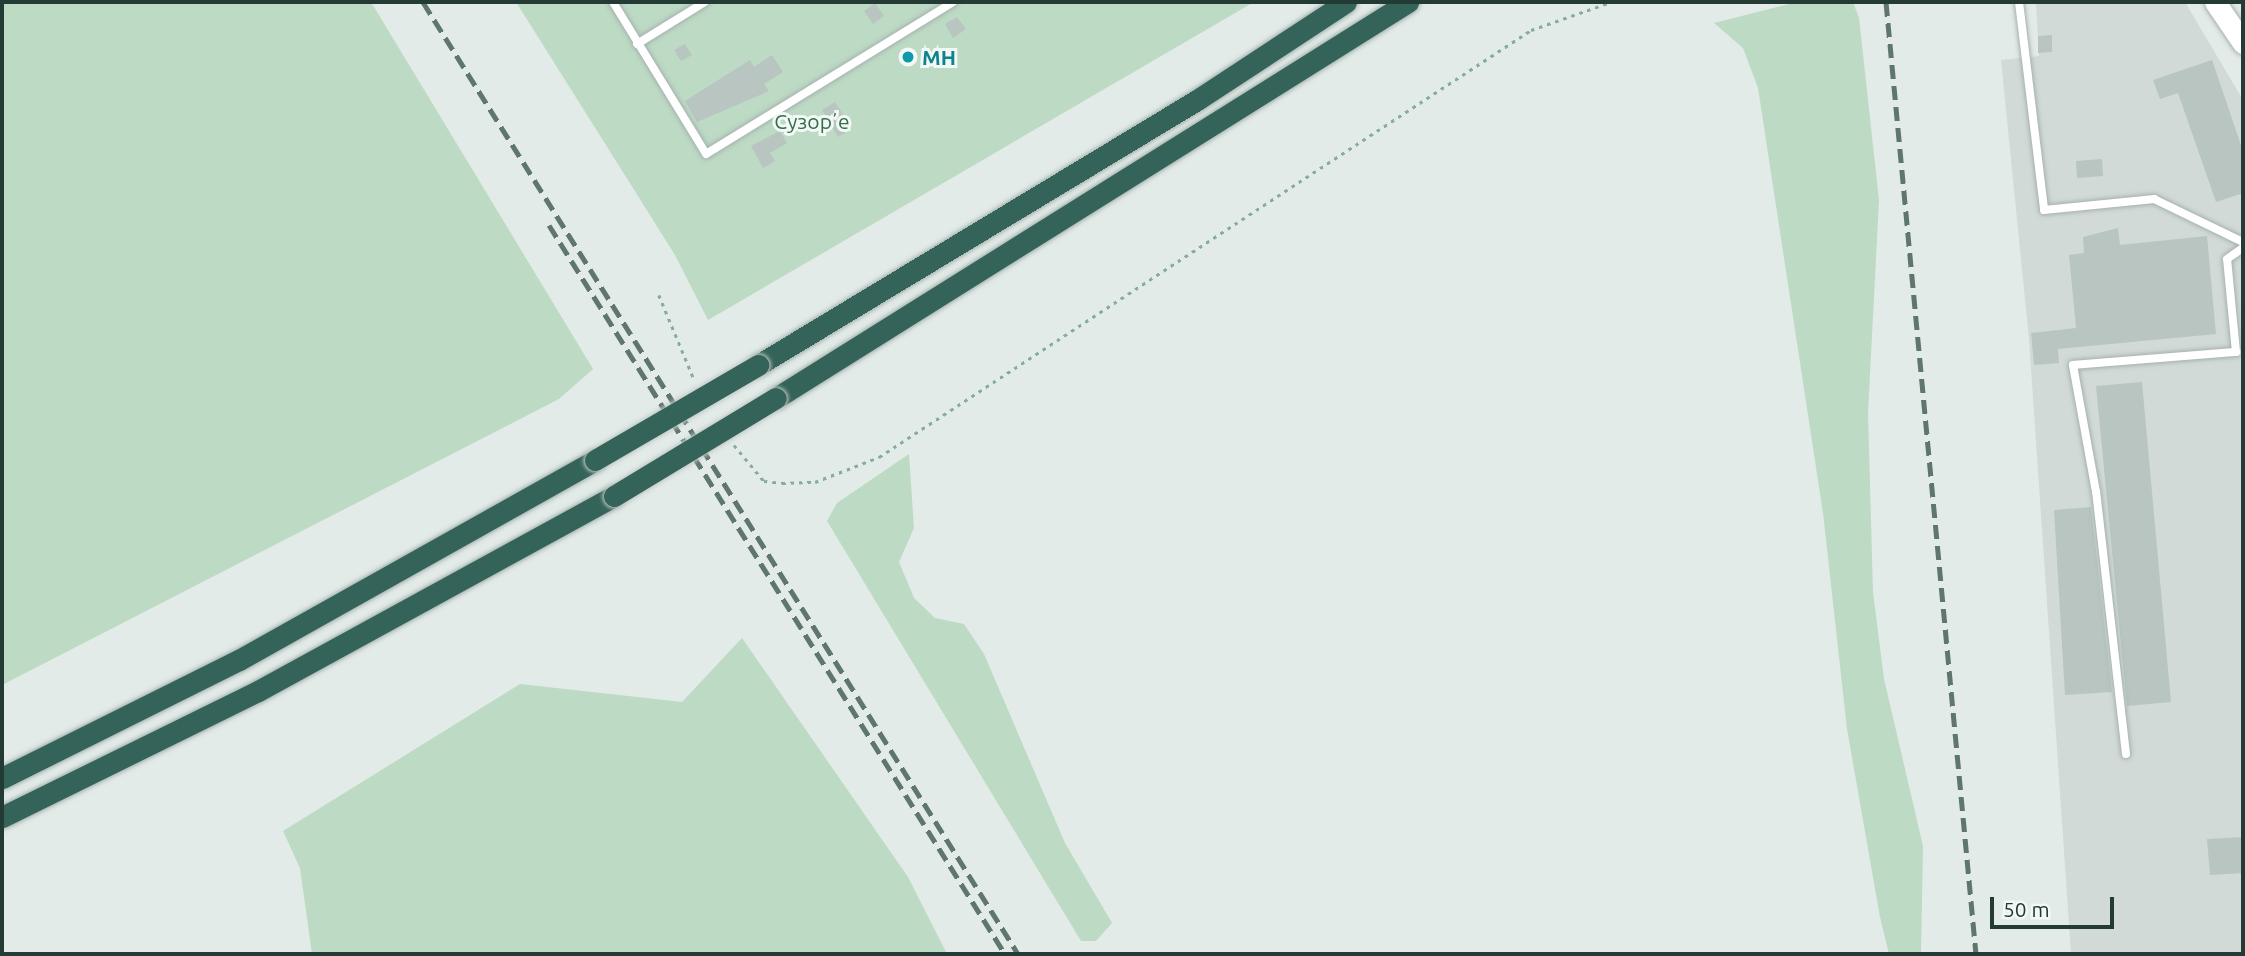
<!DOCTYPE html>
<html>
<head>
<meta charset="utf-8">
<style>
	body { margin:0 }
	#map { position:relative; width:2245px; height:956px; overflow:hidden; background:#e2ebe7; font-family:Ubuntu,sans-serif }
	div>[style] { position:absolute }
	.built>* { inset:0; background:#d1dad6 }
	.green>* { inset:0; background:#bddac5 }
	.building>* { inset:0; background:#b8c5c0 }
	.path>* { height:2.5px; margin-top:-1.25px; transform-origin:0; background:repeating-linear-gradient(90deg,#86ab9f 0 3.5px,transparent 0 8.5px) }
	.roads { filter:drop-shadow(0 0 2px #a5b2ae) drop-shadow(0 0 2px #a5b2ae) }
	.lane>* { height:8px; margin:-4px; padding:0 4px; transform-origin:4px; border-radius:4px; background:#fff }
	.secondary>* { height:21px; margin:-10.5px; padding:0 10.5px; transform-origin:10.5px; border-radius:10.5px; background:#fff }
	.highway>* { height:21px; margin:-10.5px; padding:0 10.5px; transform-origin:10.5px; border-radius:10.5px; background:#336359 }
	.rail>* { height:5px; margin-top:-2.5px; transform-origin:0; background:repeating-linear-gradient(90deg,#5f756f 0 14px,transparent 0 21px) }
	.bridges { filter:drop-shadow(0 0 2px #c2c8c6) drop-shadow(0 0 2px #c2c8c6) }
	.highway-bridge>* { height:21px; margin:-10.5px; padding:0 10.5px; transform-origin:10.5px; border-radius:10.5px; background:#336359 }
	.dots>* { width:19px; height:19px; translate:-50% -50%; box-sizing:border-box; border:4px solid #f2f8f5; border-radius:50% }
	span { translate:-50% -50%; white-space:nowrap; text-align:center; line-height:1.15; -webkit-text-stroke:6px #f2f8f5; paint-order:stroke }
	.culture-label { font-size:21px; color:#0d838f; font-weight:700 }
	.left { translate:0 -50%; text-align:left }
	.park-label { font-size:21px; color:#336d49 }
	.frame { position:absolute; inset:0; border:4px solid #243a34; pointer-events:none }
	.scale { position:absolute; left:1990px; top:897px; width:124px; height:32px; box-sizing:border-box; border:4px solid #243a34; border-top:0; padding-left:9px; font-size:21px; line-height:24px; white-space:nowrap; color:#243a34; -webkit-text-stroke:5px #f2f8f5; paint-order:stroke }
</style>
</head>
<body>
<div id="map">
	<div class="built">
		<div style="clip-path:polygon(2036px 2px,2185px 2px,2243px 100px,2243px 954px,2071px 954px,2029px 339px,2001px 60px,2039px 56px)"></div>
	</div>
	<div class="green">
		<div style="clip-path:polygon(2px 2px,371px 2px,593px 369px,559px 399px,2px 685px)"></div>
		<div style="clip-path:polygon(516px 2px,1254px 2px,708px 320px,675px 255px)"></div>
		<div style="clip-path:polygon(1797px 2px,1853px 2px,1859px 18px,1879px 200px,1868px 413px,1873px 592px,1884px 679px,1923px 846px,1921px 954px,1889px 954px,1880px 917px,1847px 729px,1823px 513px,1758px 88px,1743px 48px,1714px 23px)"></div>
		<div style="clip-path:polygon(909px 454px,914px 528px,899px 562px,914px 598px,935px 618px,964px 624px,984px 654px,1065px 843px,1112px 923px,1096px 941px,1081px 941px,827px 521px,837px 503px)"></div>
		<div style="clip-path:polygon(742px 638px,908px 877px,947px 954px,312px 954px,300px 868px,283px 831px,520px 684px,682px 702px)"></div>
	</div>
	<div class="building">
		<div style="clip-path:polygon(875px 3px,884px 16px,873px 24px,864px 11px)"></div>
		<div style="clip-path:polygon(957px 17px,966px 29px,953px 38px,945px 24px)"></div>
		<div style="clip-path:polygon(2052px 35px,2052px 52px,2038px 53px,2038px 36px)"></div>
		<div style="clip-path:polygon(685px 44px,692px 55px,681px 61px,674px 50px)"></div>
		<div style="clip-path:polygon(772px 55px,783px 72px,764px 84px,769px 91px,697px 122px,685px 101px,750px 60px,754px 67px)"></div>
		<div style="clip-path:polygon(2212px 60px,2243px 151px,2243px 193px,2216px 202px,2178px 93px,2160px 99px,2153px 80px)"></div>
		<div style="clip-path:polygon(835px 102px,852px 129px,838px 137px,822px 110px)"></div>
		<div style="clip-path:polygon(780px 131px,787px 143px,770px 153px,775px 161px,763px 168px,751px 146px)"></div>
		<div style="clip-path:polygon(2102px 159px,2103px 176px,2077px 178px,2076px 161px)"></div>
		<div style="clip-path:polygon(2118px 228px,2120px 245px,2207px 236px,2216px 334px,2058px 349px,2059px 363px,2034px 365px,2031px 333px,2076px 328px,2069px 255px,2084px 253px,2083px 237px)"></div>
		<div style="clip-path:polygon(2142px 382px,2171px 702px,2127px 706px,2096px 386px)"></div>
		<div style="clip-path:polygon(2091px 507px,2112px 692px,2065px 695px,2054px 510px)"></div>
		<div style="clip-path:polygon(2243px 837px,2243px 873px,2210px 875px,2207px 839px)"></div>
	</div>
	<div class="path">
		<div style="left:1647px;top:2px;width:70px"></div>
		<div style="left:659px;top:295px;width:91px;rotate:67.4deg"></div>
		<div style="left:734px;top:445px;width:47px;rotate:50.2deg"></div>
		<div style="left:764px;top:481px;width:18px;rotate:6deg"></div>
		<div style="left:782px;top:483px;width:33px;rotate:-2deg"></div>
		<div style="left:815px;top:482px;width:69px;rotate:-21.3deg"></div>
		<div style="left:879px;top:457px;width:779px;rotate:-33.22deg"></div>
		<div style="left:1531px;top:30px;width:85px;rotate:-19.3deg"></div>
	</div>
	<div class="roads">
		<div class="lane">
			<div style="left:613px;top:2px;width:178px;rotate:58.5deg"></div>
			<div style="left:706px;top:154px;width:290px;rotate:-31.6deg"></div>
			<div style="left:2019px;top:2px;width:209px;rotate:83.1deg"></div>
			<div style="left:2044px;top:210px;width:111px;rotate:-5.7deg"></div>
			<div style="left:2154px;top:199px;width:99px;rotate:25.8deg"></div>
			<div style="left:637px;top:44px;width:80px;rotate:-31.7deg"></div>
			<div style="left:2126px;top:754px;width:264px;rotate:-96.5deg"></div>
			<div style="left:2096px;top:492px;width:129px;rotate:-100.3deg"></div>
			<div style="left:2073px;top:365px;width:164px;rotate:-4.6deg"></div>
			<div style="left:2236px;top:352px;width:93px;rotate:-95.5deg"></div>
			<div style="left:2227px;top:259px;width:19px;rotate:-35deg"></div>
		</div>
		<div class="secondary">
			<div style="left:2215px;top:2px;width:50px;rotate:55.7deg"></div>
		</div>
		<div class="highway">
			<div style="left:758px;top:365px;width:513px;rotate:-31.12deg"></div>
			<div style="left:1197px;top:100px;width:178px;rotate:-33.3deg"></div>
			<div style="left:776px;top:398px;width:746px;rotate:-32.07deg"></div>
			<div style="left:2px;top:778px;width:265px;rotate:-26.5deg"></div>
			<div style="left:239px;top:660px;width:408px;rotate:-29.3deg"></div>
			<div style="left:2px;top:817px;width:285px;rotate:-26.2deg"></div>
			<div style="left:258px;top:691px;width:406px;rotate:-28.7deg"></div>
		</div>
	</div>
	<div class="rail">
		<div style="left:423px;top:2px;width:1123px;rotate:57.99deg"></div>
		<div style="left:1886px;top:2px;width:956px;rotate:84.6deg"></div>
		<div style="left:549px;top:225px;width:860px;rotate:57.97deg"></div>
	</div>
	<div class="bridges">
		<div class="highway-bridge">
			<div style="left:595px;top:460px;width:189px;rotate:-30.2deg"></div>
			<div style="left:614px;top:496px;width:189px;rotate:-31.2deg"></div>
		</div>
	</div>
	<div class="dots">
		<div style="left:908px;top:57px;background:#0f9aa8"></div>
	</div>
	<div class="culture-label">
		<span class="left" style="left:922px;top:57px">МН</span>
	</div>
	<div class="park-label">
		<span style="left:812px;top:121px">Сузорʼе</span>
	</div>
	<div class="frame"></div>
	<div class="scale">50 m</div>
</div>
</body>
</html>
